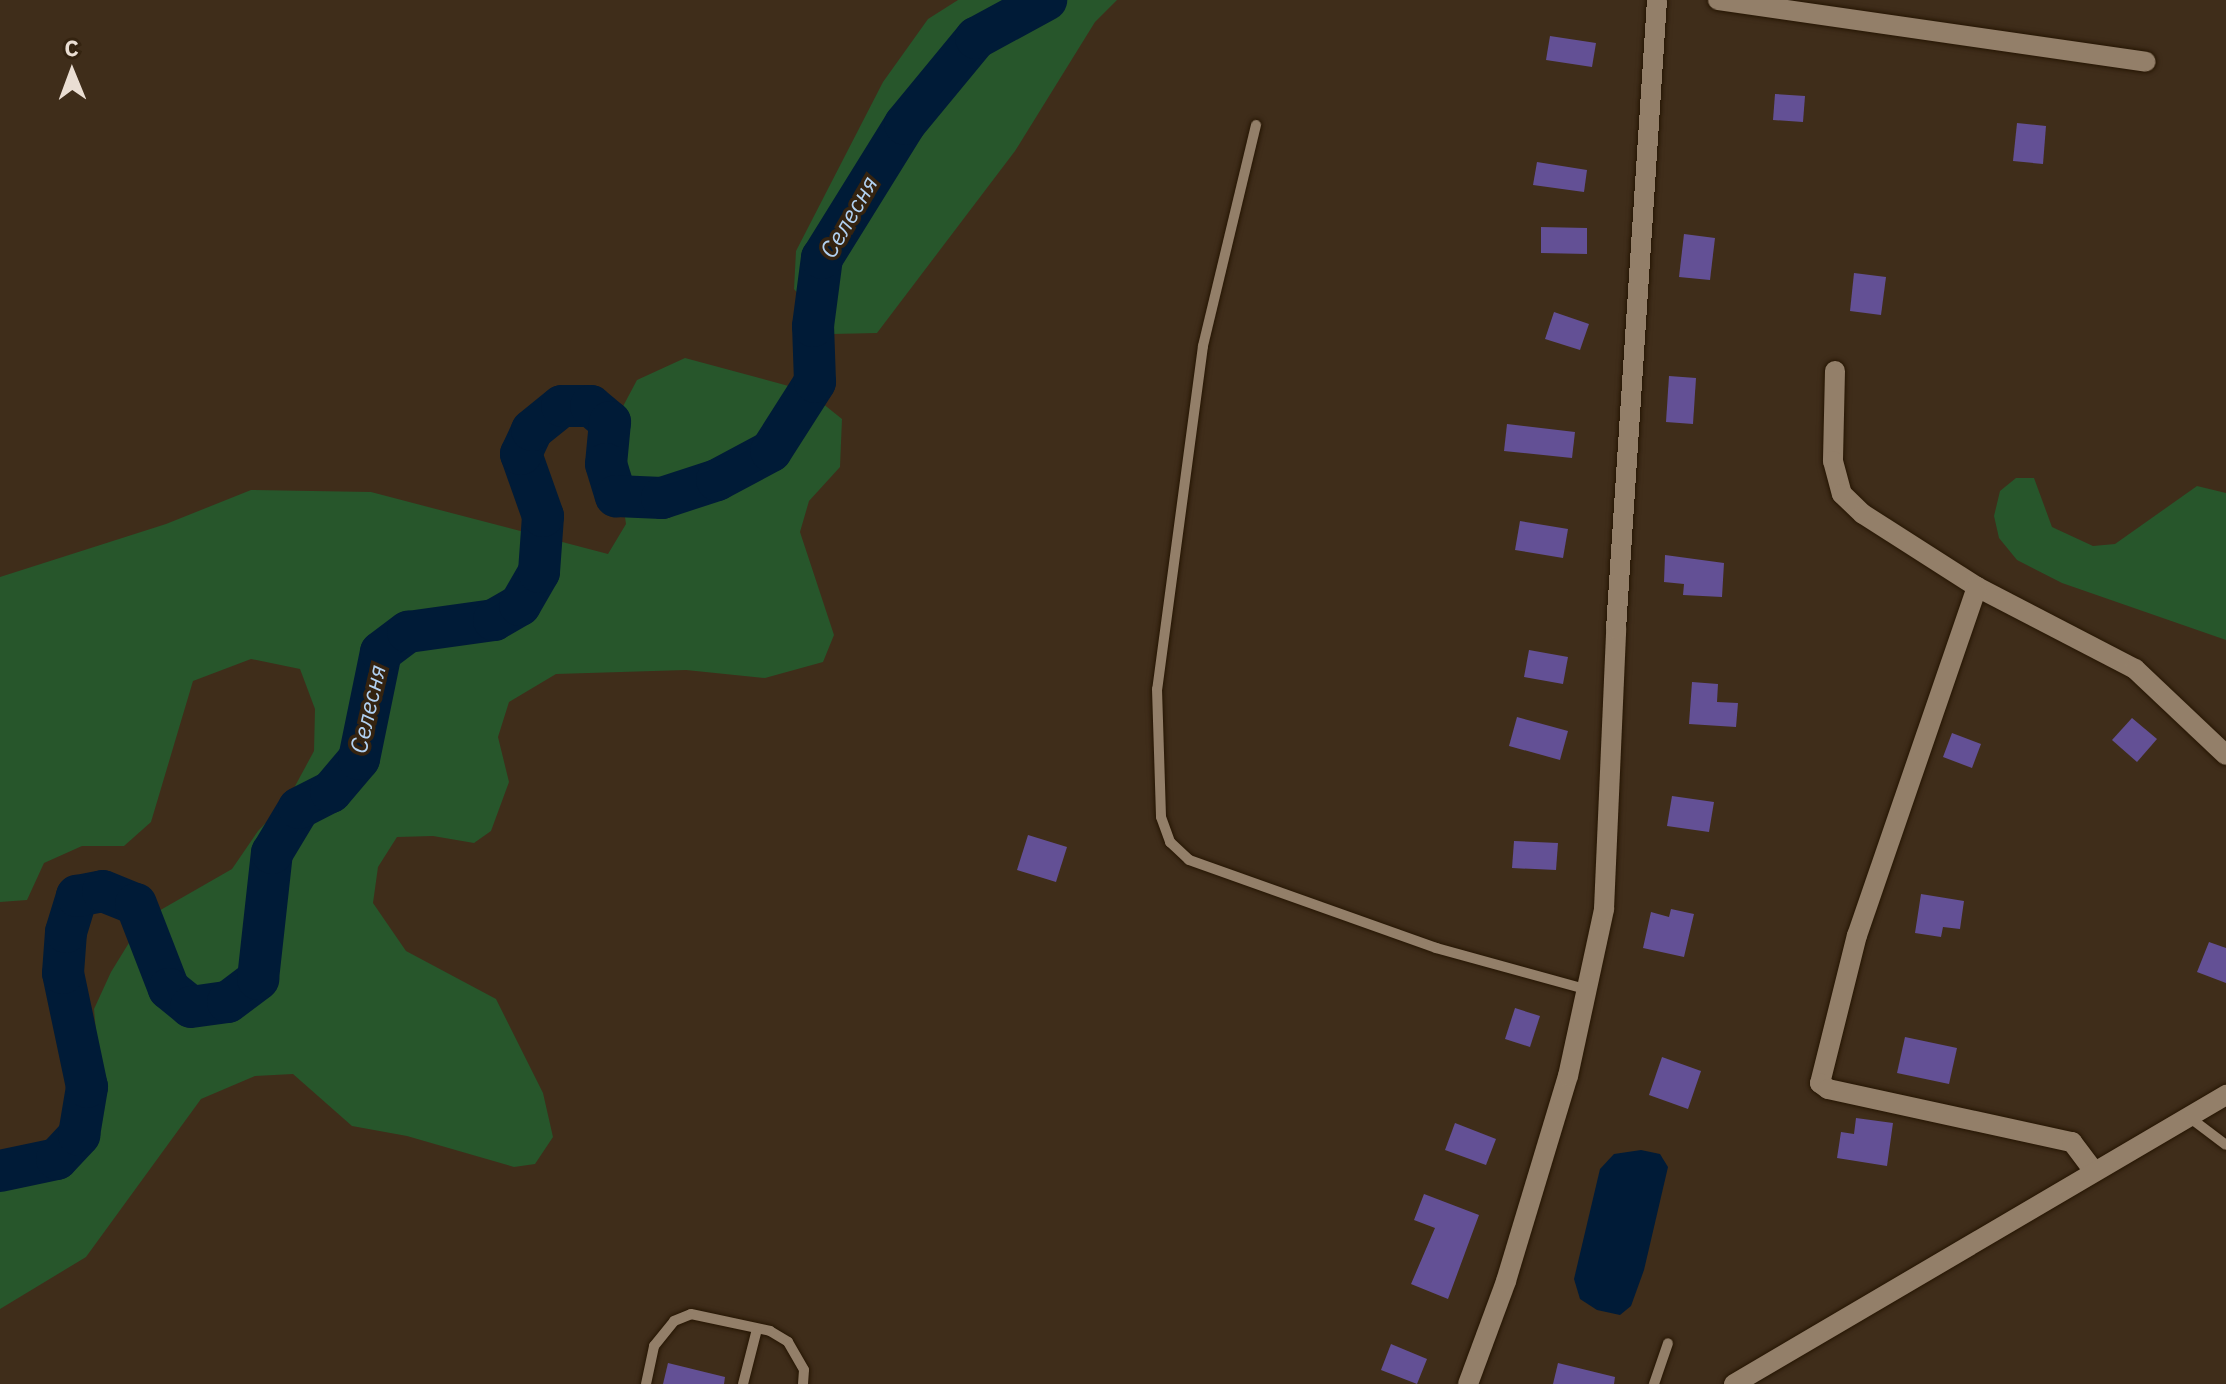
<!DOCTYPE html>
<html>
<head>
<meta charset="utf-8">
<style>
	body { margin:0 }
	#map { position:relative; width:2226px; height:1384px; overflow:hidden; background:#3f2d1a; font-family:"IBM Plex Sans",sans-serif }
	div>[style] { position:absolute }
	.green>* { inset:0; background:#27562b }
	.water>* { inset:0; background:#001b37 }
	.river>* { height:42px; margin:-21px; padding:0 21px; transform-origin:21px; border-radius:21px; background:#001b37 }
	.building>* { inset:0; background:#635095 }
	.roads { filter:drop-shadow(0 0 2px #251503) drop-shadow(0 0 2px #251503) }
	.service>* { height:10px; margin:-5px; padding:0 5px; transform-origin:5px; border-radius:5px; background:#937f69 }
	.minor>* { height:20px; margin:-10px; padding:0 10px; transform-origin:10px; border-radius:10px; background:#937f69 }
	span { translate:-50% -50%; white-space:nowrap; text-align:center; line-height:1.15; -webkit-text-stroke:7px #342310; paint-order:stroke }
	.water-label { font-size:24px; color:#b1d1f1; font-style:italic }
	.north { position:absolute; left:32px; top:32px; width:80px; height:80px; -webkit-text-stroke:6px #342310; paint-order:stroke; rotate:359deg; font-size:22px; font-weight:700; line-height:32px; text-align:center; color:#eaded3 }
	.north::after { content:''; display:block; margin:auto; width:28px; height:36px; background:#eaded3; clip-path:polygon(50% 0,100% 100%,50% 72%,0 100%) }
</style>
</head>
<body>
<div id="map">
	<div class="green">
		<div style="clip-path:polygon(958px 0,1117px 0,1095px 22px,1015px 151px,877px 333px,833px 334px,794px 289px,796px 251px,883px 82px,928px 19px)"></div>
		<div style="clip-path:polygon(685px 358px,807px 391px,842px 419px,840px 467px,809px 501px,800px 532px,834px 635px,823px 662px,765px 678px,686px 670px,556px 674px,509px 702px,498px 737px,509px 782px,491px 831px,474px 843px,433px 836px,397px 837px,378px 867px,373px 903px,406px 951px,496px 999px,543px 1093px,553px 1137px,535px 1164px,514px 1167px,407px 1136px,352px 1126px,293px 1074px,255px 1076px,201px 1099px,86px 1257px,0 1309px,0 1183px,67px 1170px,88px 1151px,103px 1113px,94px 1009px,111px 972px,143px 920px,232px 869px,258px 831px,287px 801px,314px 751px,315px 709px,300px 669px,251px 659px,193px 681px,151px 822px,124px 846px,82px 846px,44px 863px,27px 900px,0 902px,0 577px,166px 524px,251px 490px,371px 492px,608px 554px,626px 524px,612px 427px,637px 380px)"></div>
		<div style="clip-path:polygon(2016px 478px,2034px 478px,2052px 527px,2093px 546px,2115px 544px,2197px 486px,2226px 493px,2226px 640px,2062px 583px,2017px 560px,1999px 538px,1994px 516px,2000px 491px)"></div>
	</div>
	<div class="water">
		<div style="clip-path:polygon(1641px 1150px,1660px 1154px,1668px 1167px,1644px 1270px,1631px 1306px,1620px 1315px,1597px 1310px,1580px 1299px,1574px 1279px,1600px 1169px,1614px 1154px)"></div>
	</div>
	<div class="river">
		<div style="left:0;top:1171px;width:58px;rotate:-11.9deg"></div>
		<div style="left:57px;top:1159px;width:33px;rotate:-47deg"></div>
		<div style="left:79px;top:1135px;width:49px;rotate:-80.5deg"></div>
		<div style="left:87px;top:1087px;width:116px;rotate:-101.9deg"></div>
		<div style="left:63px;top:973px;width:41px;rotate:-85.8deg"></div>
		<div style="left:66px;top:932px;width:38px;rotate:-73deg"></div>
		<div style="left:77px;top:896px;width:26px;rotate:-11deg"></div>
		<div style="left:103px;top:891px;width:35px;rotate:22deg"></div>
		<div style="left:136px;top:904px;width:91px;rotate:68.8deg"></div>
		<div style="left:169px;top:989px;width:28px;rotate:39deg"></div>
		<div style="left:191px;top:1007px;width:37px;rotate:-8deg"></div>
		<div style="left:228px;top:1002px;width:38px;rotate:-37deg"></div>
		<div style="left:258px;top:979px;width:127px;rotate:-83.7deg"></div>
		<div style="left:272px;top:853px;width:52px;rotate:-59deg"></div>
		<div style="left:299px;top:808px;width:36px;rotate:-27deg"></div>
		<div style="left:331px;top:792px;width:43px;rotate:-49.7deg"></div>
		<div style="left:359px;top:759px;width:109px;rotate:-78.4deg"></div>
		<div style="left:381px;top:652px;width:34px;rotate:-37deg"></div>
		<div style="left:408px;top:632px;width:87px;rotate:-7.9deg"></div>
		<div style="left:494px;top:620px;width:30px;rotate:-30deg"></div>
		<div style="left:520px;top:605px;width:38px;rotate:-60deg"></div>
		<div style="left:539px;top:572px;width:56px;rotate:-85.9deg"></div>
		<div style="left:543px;top:516px;width:66px;rotate:-109.5deg"></div>
		<div style="left:521px;top:454px;width:26px;rotate:-65deg"></div>
		<div style="left:532px;top:430px;width:38px;rotate:-39deg"></div>
		<div style="left:562px;top:406px;width:29px"></div>
		<div style="left:591px;top:406px;width:25px;rotate:40deg"></div>
		<div style="left:610px;top:422px;width:42px;rotate:95.4deg"></div>
		<div style="left:606px;top:464px;width:34px;rotate:73deg"></div>
		<div style="left:616px;top:496px;width:46px;rotate:2.5deg"></div>
		<div style="left:662px;top:498px;width:58px;rotate:-18.1deg"></div>
		<div style="left:717px;top:480px;width:61px;rotate:-28.2deg"></div>
		<div style="left:771px;top:451px;width:82px;rotate:-57.5deg"></div>
		<div style="left:815px;top:382px;width:56px;rotate:-92deg"></div>
		<div style="left:813px;top:326px;width:69px;rotate:-82.5deg"></div>
		<div style="left:822px;top:258px;width:158px;rotate:-58.2deg"></div>
		<div style="left:905px;top:124px;width:112px;rotate:-50.5deg"></div>
		<div style="left:976px;top:38px;width:80px;rotate:-28.5deg"></div>
	</div>
	<div class="building">
		<div style="clip-path:polygon(1550px 36px,1596px 43px,1592px 67px,1546px 60px)"></div>
		<div style="clip-path:polygon(1775px 94px,1805px 96px,1803px 122px,1773px 120px)"></div>
		<div style="clip-path:polygon(2017px 123px,2046px 126px,2043px 164px,2013px 161px)"></div>
		<div style="clip-path:polygon(1537px 162px,1587px 170px,1584px 192px,1533px 185px)"></div>
		<div style="clip-path:polygon(1541px 227px,1587px 228px,1587px 254px,1541px 253px)"></div>
		<div style="clip-path:polygon(1684px 234px,1715px 238px,1710px 280px,1679px 277px)"></div>
		<div style="clip-path:polygon(1854px 273px,1886px 277px,1881px 315px,1850px 311px)"></div>
		<div style="clip-path:polygon(1554px 312px,1589px 324px,1580px 350px,1545px 339px)"></div>
		<div style="clip-path:polygon(1669px 376px,1696px 378px,1693px 424px,1666px 422px)"></div>
		<div style="clip-path:polygon(1507px 424px,1575px 432px,1572px 458px,1504px 451px)"></div>
		<div style="clip-path:polygon(1520px 521px,1568px 529px,1563px 558px,1515px 550px)"></div>
		<div style="clip-path:polygon(1665px 555px,1724px 563px,1722px 597px,1683px 595px,1684px 584px,1664px 582px)"></div>
		<div style="clip-path:polygon(1529px 650px,1568px 657px,1563px 684px,1524px 677px)"></div>
		<div style="clip-path:polygon(1692px 682px,1718px 684px,1717px 702px,1738px 703px,1736px 727px,1689px 724px)"></div>
		<div style="clip-path:polygon(1517px 717px,1568px 731px,1560px 760px,1509px 746px)"></div>
		<div style="clip-path:polygon(2132px 718px,2157px 739px,2137px 762px,2112px 740px)"></div>
		<div style="clip-path:polygon(1952px 733px,1981px 744px,1972px 768px,1943px 757px)"></div>
		<div style="clip-path:polygon(1672px 796px,1714px 802px,1709px 832px,1667px 826px)"></div>
		<div style="clip-path:polygon(1028px 835px,1067px 847px,1056px 882px,1017px 870px)"></div>
		<div style="clip-path:polygon(1514px 841px,1558px 843px,1556px 870px,1512px 868px)"></div>
		<div style="clip-path:polygon(1921px 894px,1964px 901px,1960px 929px,1943px 927px,1941px 937px,1915px 933px)"></div>
		<div style="clip-path:polygon(1671px 909px,1694px 914px,1684px 957px,1643px 948px,1651px 912px,1669px 917px)"></div>
		<div style="clip-path:polygon(2209px 942px,2226px 948px,2226px 983px,2197px 972px)"></div>
		<div style="clip-path:polygon(1515px 1008px,1540px 1016px,1530px 1047px,1505px 1039px)"></div>
		<div style="clip-path:polygon(1905px 1037px,1957px 1048px,1949px 1084px,1897px 1073px)"></div>
		<div style="clip-path:polygon(1662px 1057px,1701px 1071px,1688px 1109px,1649px 1095px)"></div>
		<div style="clip-path:polygon(1856px 1118px,1893px 1123px,1887px 1166px,1837px 1158px,1841px 1132px,1854px 1134px)"></div>
		<div style="clip-path:polygon(1455px 1123px,1496px 1139px,1486px 1165px,1445px 1150px)"></div>
		<div style="clip-path:polygon(1424px 1194px,1479px 1215px,1448px 1299px,1411px 1284px,1435px 1228px,1414px 1220px)"></div>
		<div style="clip-path:polygon(1391px 1344px,1427px 1359px,1417px 1384px,1381px 1370px)"></div>
		<div style="clip-path:polygon(668px 1363px,725px 1377px,724px 1384px,663px 1384px)"></div>
		<div style="clip-path:polygon(1558px 1363px,1615px 1377px,1614px 1384px,1553px 1384px)"></div>
	</div>
	<div class="roads">
		<div class="service">
			<div style="left:1256px;top:125px;width:227px;rotate:103.5deg"></div>
			<div style="left:1203px;top:346px;width:346px;rotate:97.6deg"></div>
			<div style="left:1157px;top:689px;width:128px;rotate:88.2deg"></div>
			<div style="left:1161px;top:817px;width:27px;rotate:70deg"></div>
			<div style="left:1170px;top:842px;width:26px;rotate:43deg"></div>
			<div style="left:1189px;top:860px;width:262px;rotate:19.6deg"></div>
			<div style="left:1436px;top:948px;width:158px;rotate:15.4deg"></div>
			<div style="left:2189px;top:1117px;width:46px;rotate:37.1deg"></div>
			<div style="left:646px;top:1384px;width:39px;rotate:-78deg"></div>
			<div style="left:654px;top:1346px;width:32px;rotate:-51deg"></div>
			<div style="left:674px;top:1321px;width:18px;rotate:-22deg"></div>
			<div style="left:691px;top:1314px;width:81px;rotate:12.1deg"></div>
			<div style="left:770px;top:1331px;width:21px;rotate:31deg"></div>
			<div style="left:788px;top:1342px;width:32px;rotate:60deg"></div>
			<div style="left:804px;top:1370px;width:14px;rotate:94deg"></div>
			<div style="left:743px;top:1384px;width:57px;rotate:-75.7deg"></div>
			<div style="left:1654px;top:1384px;width:43px;rotate:-71.1deg"></div>
		</div>
		<div class="minor">
			<div style="left:1718px;top:0;width:432px;rotate:8.2deg"></div>
			<div style="left:1835px;top:371px;width:90px;rotate:91.3deg"></div>
			<div style="left:1833px;top:461px;width:34px;rotate:75deg"></div>
			<div style="left:1842px;top:494px;width:29px;rotate:44deg"></div>
			<div style="left:1863px;top:514px;width:135px;rotate:32.6deg"></div>
			<div style="left:1977px;top:587px;width:178px;rotate:27.4deg"></div>
			<div style="left:2135px;top:669px;width:125px;rotate:43.4deg"></div>
			<div style="left:1977px;top:587px;width:368px;rotate:109deg"></div>
			<div style="left:1857px;top:935px;width:153px;rotate:104deg"></div>
			<div style="left:1820px;top:1083px;width:10px;rotate:37deg"></div>
			<div style="left:1828px;top:1089px;width:250px;rotate:12.3deg"></div>
			<div style="left:2072px;top:1142px;width:35px;rotate:53deg"></div>
			<div style="left:1468px;top:1384px;width:110px;rotate:-69.7deg"></div>
			<div style="left:1506px;top:1281px;width:214px;rotate:-73.2deg"></div>
			<div style="left:1568px;top:1076px;width:171px;rotate:-77.8deg"></div>
			<div style="left:1604px;top:909px;width:280px;rotate:-87.5deg"></div>
			<div style="left:1616px;top:629px;width:630px;rotate:-86.27deg"></div>
			<div style="left:1734px;top:1384px;width:571px;rotate:-30.43deg"></div>
		</div>
	</div>
	<div class="water-label">
		<span style="left:849px;top:217px;rotate:-60deg">Селесня</span>
		<span style="left:368px;top:709px;rotate:-77deg">Селесня</span>
	</div>
	<div class="north">С</div>
</div>
</body>
</html>
